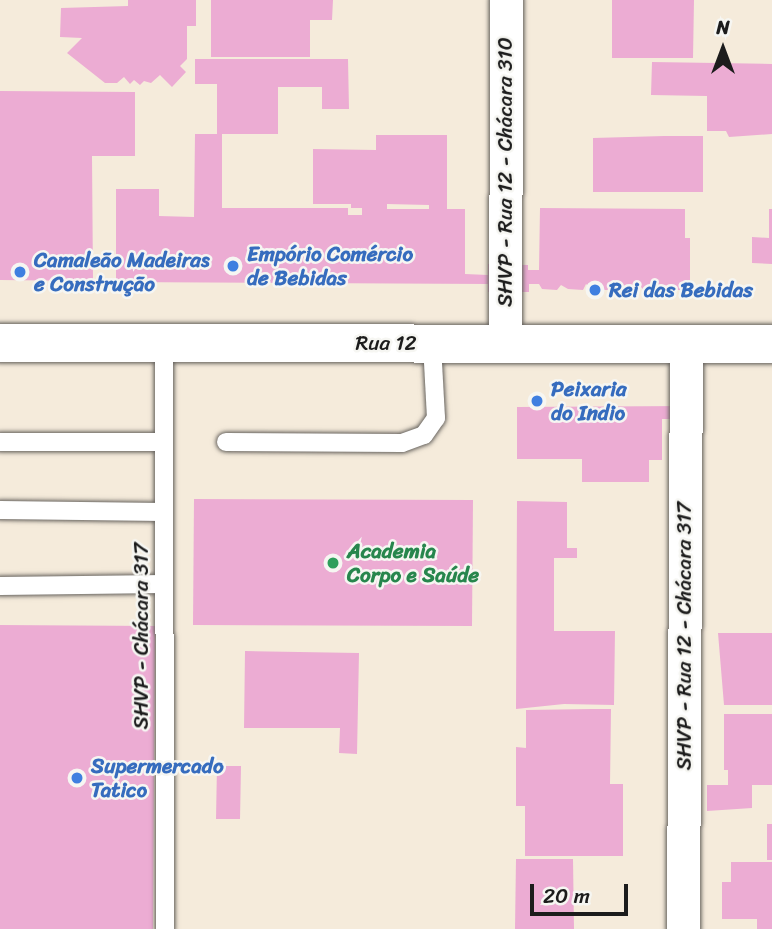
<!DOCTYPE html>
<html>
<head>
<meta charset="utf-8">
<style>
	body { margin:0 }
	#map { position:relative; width:772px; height:929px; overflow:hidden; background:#f5ebdb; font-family:Sriracha,sans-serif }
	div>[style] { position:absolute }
	.building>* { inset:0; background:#ecacd3 }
	.roads { filter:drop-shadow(0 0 2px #68645f) drop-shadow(0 0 2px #68645f) }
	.lane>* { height:18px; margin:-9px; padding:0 9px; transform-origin:9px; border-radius:9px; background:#fff }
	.street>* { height:33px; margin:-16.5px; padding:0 16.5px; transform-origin:16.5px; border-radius:16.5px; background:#fff }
	.secondary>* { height:38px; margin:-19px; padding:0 19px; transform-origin:19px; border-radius:19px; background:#fff }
	.dots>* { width:19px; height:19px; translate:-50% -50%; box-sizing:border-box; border:4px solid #f6f6f2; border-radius:50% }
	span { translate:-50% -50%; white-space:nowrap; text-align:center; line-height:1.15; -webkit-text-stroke:5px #f6f6f2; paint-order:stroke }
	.street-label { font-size:21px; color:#1c1c1c }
	.shop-label { font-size:21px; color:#366cbe; font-weight:700 }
	.left { translate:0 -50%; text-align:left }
	.leisure-label { font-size:21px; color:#27864d; font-weight:700 }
	.north { position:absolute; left:688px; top:14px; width:70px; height:70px; -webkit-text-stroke:5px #f6f6f2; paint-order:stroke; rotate:0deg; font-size:19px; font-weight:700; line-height:28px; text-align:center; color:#1c1c1c }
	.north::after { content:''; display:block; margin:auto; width:24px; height:32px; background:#1c1c1c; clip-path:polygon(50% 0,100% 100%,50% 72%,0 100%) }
	.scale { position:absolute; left:530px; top:884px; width:98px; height:32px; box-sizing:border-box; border:4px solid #1c1c1c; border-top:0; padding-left:9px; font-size:21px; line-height:24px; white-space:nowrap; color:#1c1c1c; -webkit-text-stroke:5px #f6f6f2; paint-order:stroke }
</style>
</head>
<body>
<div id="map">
	<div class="building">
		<div style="clip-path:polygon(128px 0,196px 0,196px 26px,187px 26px,187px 59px,180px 66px,186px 72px,172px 87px,160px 75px,151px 83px,144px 81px,140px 85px,134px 80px,130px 84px,124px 77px,117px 83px,105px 83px,67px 53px,82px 38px,60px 37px,61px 8px,128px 6px)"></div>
		<div style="clip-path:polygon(211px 0,333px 0,332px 20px,310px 20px,310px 57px,211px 57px)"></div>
		<div style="clip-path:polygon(612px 0,694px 0,693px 58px,612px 58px)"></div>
		<div style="clip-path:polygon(evenodd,195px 59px,348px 59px,349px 109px,322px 109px,322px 87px,278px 87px,278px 134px,222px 134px,222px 208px,348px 208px,348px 215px,362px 215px,362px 208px,351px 208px,351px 204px,313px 204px,313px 149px,376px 150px,376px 135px,447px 135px,447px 209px,465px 209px,465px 274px,488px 275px,488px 264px,528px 265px,528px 270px,539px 270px,540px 208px,685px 209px,685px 238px,690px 238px,690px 285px,685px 290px,668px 290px,666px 285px,658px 290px,643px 290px,640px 285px,631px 290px,620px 290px,617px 285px,609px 290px,594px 290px,586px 284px,583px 290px,568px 289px,561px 285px,557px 290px,542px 289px,539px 284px,529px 284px,529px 292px,488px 292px,488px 284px,116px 282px,116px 189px,159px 189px,159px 216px,194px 217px,195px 134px,217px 134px,217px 84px,195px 84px,195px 59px,387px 204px,429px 205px,429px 209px,387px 209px,387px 204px)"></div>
		<div style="clip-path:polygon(652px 62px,772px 64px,772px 134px,729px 137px,726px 131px,707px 131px,707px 96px,651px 95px)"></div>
		<div style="clip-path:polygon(0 91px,135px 92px,135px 156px,92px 156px,93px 281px,0 280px)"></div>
		<div style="clip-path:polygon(664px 136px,703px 136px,703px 192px,593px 192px,593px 138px)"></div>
		<div style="clip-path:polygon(769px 209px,772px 209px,772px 264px,752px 263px,752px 237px,769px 238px)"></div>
		<div style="clip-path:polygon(685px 406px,685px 419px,662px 419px,662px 460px,649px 460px,649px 482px,582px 482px,582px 459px,517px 459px,517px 407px)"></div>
		<div style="clip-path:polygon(194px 499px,473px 500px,472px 626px,193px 625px)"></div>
		<div style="clip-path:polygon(517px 501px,567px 502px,567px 548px,577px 548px,577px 558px,554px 558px,554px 631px,615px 631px,614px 705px,564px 704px,516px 709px)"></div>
		<div style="clip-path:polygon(0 625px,155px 626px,153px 929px,0 929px)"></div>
		<div style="clip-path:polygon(718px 633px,772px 633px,772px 705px,724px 705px)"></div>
		<div style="clip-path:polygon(245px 651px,359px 653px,357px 754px,339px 753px,340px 728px,244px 728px)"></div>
		<div style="clip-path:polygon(592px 709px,611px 709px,610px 784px,623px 784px,623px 856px,525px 856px,525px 806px,516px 806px,516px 747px,526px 748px,526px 710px)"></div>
		<div style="clip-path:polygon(724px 714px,772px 714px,772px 785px,752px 785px,752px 808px,707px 811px,707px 785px,728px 785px,728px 770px,724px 770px)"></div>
		<div style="clip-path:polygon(217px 766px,241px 766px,240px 819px,216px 819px)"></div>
		<div style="clip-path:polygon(767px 824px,772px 824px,772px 860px,767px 860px)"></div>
		<div style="clip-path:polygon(516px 859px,573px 859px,574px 929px,515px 929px)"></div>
		<div style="clip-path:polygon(731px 862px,772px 862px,772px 929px,757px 929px,757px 919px,722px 919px,722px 882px,731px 882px)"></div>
	</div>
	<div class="roads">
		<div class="lane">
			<div style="left:164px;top:342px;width:587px;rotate:89.9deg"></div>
			<div style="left:0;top:442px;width:163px"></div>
			<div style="left:226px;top:442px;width:176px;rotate:0.3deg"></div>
			<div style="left:402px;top:443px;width:23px;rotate:-20deg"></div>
			<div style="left:424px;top:435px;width:21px;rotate:-55deg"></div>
			<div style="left:436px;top:418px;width:75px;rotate:-93.1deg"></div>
			<div style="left:0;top:510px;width:163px;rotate:0.7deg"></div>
			<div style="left:0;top:586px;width:164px;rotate:-0.7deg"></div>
		</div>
		<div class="street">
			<div style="left:505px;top:343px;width:343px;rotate:-89.8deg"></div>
			<div style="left:683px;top:929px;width:587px;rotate:-89.71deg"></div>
		</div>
		<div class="secondary">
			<div style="left:0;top:343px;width:772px;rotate:0.07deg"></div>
		</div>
	</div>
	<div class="dots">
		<div style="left:233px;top:266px;background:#3f7fe0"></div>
		<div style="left:20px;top:272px;background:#3f7fe0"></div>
		<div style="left:595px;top:290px;background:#3f7fe0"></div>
		<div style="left:537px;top:401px;background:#3f7fe0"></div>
		<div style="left:333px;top:563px;background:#2e9e5b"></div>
		<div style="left:77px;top:778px;background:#3f7fe0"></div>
	</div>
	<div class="street-label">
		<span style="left:505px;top:172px;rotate:-90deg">SHVP - Rua 12 - Chácara 310</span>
		<span style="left:386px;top:343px">Rua 12</span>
		<span style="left:141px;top:636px;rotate:-90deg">SHVP - Chácara 317</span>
		<span style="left:684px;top:636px;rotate:-90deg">SHVP - Rua 12 - Chácara 317</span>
	</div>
	<div class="shop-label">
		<span class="left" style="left:247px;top:266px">Empório Comércio<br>de Bebidas</span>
		<span class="left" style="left:34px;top:272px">Camaleão Madeiras<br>e Construção</span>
		<span class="left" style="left:609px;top:290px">Rei das Bebidas</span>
		<span class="left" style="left:551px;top:401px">Peixaria<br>do Indio</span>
		<span class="left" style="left:91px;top:778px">Supermercado<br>Tatico</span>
	</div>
	<div class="leisure-label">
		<span class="left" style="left:347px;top:563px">Academia<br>Corpo e Saúde</span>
	</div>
	<div class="north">N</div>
	<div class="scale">20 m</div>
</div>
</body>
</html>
